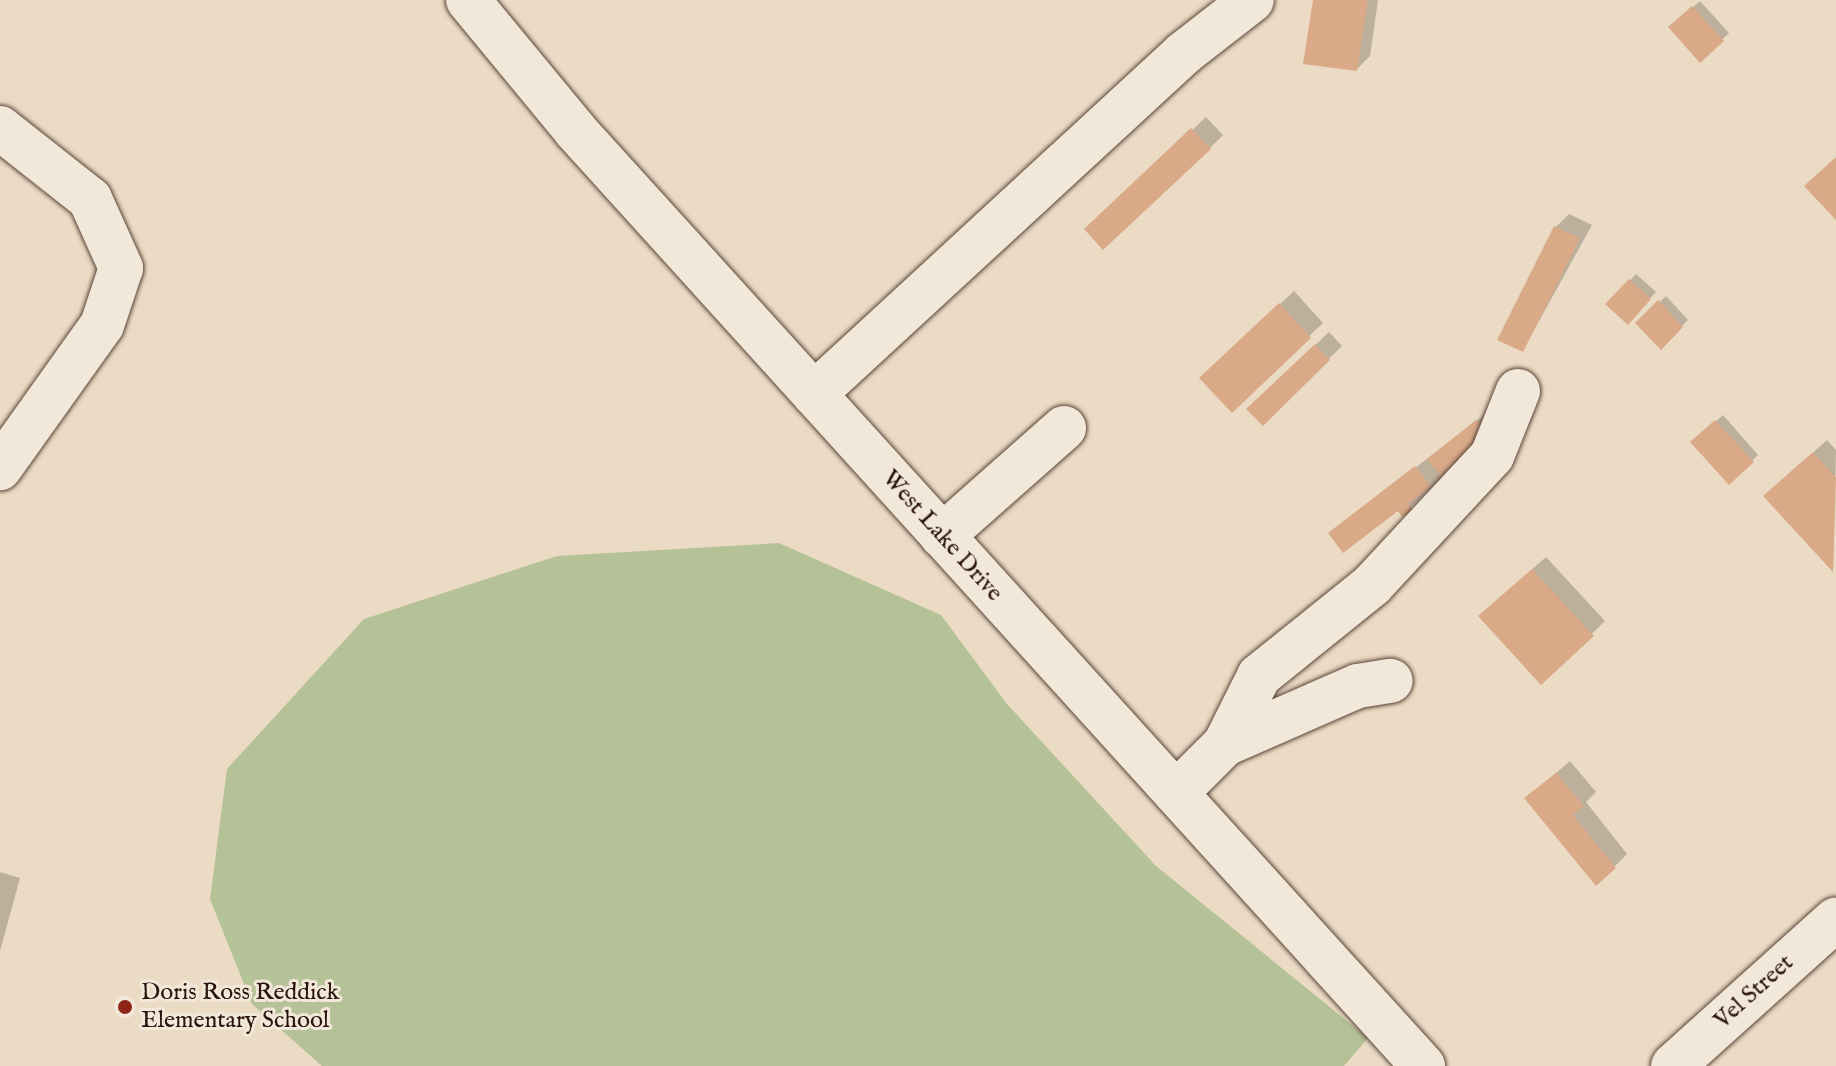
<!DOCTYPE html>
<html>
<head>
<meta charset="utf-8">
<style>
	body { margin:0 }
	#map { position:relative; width:1836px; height:1066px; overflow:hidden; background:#ebdbc4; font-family:"IM FELL English",serif }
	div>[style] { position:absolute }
	.green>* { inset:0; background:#b5c196 }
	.shadow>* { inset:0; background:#0003 }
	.building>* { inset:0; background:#d9a988 }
	.roads { filter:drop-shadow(0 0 2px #5a4538) drop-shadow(0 0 2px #5a4538) }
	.minor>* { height:44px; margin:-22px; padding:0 22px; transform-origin:22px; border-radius:22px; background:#f2e8d9 }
	.dots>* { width:22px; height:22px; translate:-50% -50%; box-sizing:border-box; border:4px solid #f2e8d9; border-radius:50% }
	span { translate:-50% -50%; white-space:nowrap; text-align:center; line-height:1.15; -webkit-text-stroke:6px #f2e8d9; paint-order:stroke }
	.street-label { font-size:24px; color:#2a130a }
	.poi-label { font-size:24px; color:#2a130a }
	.left { translate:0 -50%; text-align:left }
</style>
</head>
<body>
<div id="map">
	<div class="green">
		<div style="clip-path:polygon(779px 543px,941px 615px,1007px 704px,1156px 866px,1368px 1038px,1344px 1066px,322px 1066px,252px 1004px,210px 899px,227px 769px,364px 619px,557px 556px)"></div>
	</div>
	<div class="shadow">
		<div style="clip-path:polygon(1315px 0,1378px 0,1370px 56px,1357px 69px)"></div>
		<div style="clip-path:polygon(1700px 1px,1729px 33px,1700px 60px,1671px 27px)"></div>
		<div style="clip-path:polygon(1206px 117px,1223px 135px,1210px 148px,1100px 216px)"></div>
		<div style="clip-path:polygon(1569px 214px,1592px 225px,1523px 350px,1556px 227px)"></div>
		<div style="clip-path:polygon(1636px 274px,1656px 292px,1628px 322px,1607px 304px)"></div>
		<div style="clip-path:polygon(1294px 291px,1323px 323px,1232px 410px,1215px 365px)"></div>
		<div style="clip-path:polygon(1666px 296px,1688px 320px,1661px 347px,1638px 323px)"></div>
		<div style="clip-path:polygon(1329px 332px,1342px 346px,1263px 423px,1249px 409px)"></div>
		<div style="clip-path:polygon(1723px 415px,1758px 455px,1729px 482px,1693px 442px)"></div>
		<div style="clip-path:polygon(1483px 416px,1494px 430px,1403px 514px,1398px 509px,1330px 533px)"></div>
		<div style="clip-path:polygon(1827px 440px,1836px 450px,1833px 569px,1779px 483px)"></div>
		<div style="clip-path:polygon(1546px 557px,1605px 621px,1542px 682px,1494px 603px)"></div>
		<div style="clip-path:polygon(1570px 761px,1596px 792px,1586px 802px,1627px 854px,1614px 867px,1527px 798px)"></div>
		<div style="clip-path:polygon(0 872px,20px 878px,0 951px)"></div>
	</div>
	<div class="building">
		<div style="clip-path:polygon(1313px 0,1368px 0,1357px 71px,1303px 64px)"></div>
		<div style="clip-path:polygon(1692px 6px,1724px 41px,1700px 63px,1668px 27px)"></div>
		<div style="clip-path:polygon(1191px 128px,1211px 149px,1103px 250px,1084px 229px)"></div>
		<div style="clip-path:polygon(1836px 157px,1836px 220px,1804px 186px)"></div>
		<div style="clip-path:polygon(1554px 226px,1580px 238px,1523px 352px,1497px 340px)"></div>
		<div style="clip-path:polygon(1629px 279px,1651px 299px,1628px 325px,1605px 304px)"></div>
		<div style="clip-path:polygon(1658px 300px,1683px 327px,1661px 350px,1635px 323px)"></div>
		<div style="clip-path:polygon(1279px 303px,1311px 338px,1232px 413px,1199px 378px)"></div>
		<div style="clip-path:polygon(1315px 344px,1330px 360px,1263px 426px,1246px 409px)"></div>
		<div style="clip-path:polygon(1476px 420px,1489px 437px,1441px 476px,1427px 459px)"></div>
		<div style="clip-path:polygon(1715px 420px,1754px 462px,1729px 485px,1690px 442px)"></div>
		<div style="clip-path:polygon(1813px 452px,1836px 478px,1833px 572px,1763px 496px)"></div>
		<div style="clip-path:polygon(1415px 466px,1431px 486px,1408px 504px,1413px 510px,1402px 517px,1398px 511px,1343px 553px,1328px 533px)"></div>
		<div style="clip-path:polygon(1532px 569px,1594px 636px,1541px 685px,1478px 616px)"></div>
		<div style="clip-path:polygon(1556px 773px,1584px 806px,1573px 815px,1616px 868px,1596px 886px,1524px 798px)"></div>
	</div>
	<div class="roads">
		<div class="minor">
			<div style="left:468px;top:0;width:168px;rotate:50.5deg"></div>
			<div style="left:575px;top:130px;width:1263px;rotate:47.82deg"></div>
			<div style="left:0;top:128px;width:115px;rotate:38.3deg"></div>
			<div style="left:90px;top:199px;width:76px;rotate:65.8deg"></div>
			<div style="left:121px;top:268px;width:60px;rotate:108.4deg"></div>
			<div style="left:102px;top:325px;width:176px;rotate:125.5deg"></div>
			<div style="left:814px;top:394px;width:503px;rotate:-42.66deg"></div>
			<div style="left:1184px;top:53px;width:86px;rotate:-37.9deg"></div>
			<div style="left:942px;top:536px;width:163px;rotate:-41.5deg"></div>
			<div style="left:1225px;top:744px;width:145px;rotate:-23.6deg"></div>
			<div style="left:1358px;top:686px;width:33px;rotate:-9deg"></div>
			<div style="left:1176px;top:793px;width:69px;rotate:-45deg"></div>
			<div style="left:1225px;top:744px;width:76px;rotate:-63.4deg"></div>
			<div style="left:1259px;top:676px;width:145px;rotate:-38.8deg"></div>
			<div style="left:1372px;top:585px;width:176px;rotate:-47.1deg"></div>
			<div style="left:1492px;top:456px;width:70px;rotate:-68.2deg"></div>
			<div style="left:1673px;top:1066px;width:219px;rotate:-42deg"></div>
		</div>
	</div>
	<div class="dots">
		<div style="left:125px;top:1007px;background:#8f2418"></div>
	</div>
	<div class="street-label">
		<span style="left:942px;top:536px;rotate:48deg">West Lake Drive</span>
		<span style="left:1754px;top:992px;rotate:-42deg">Vel Street</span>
	</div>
	<div class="poi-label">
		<span class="left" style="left:141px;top:1007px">Doris Ross Reddick<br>Elementary School</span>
	</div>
</div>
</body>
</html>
